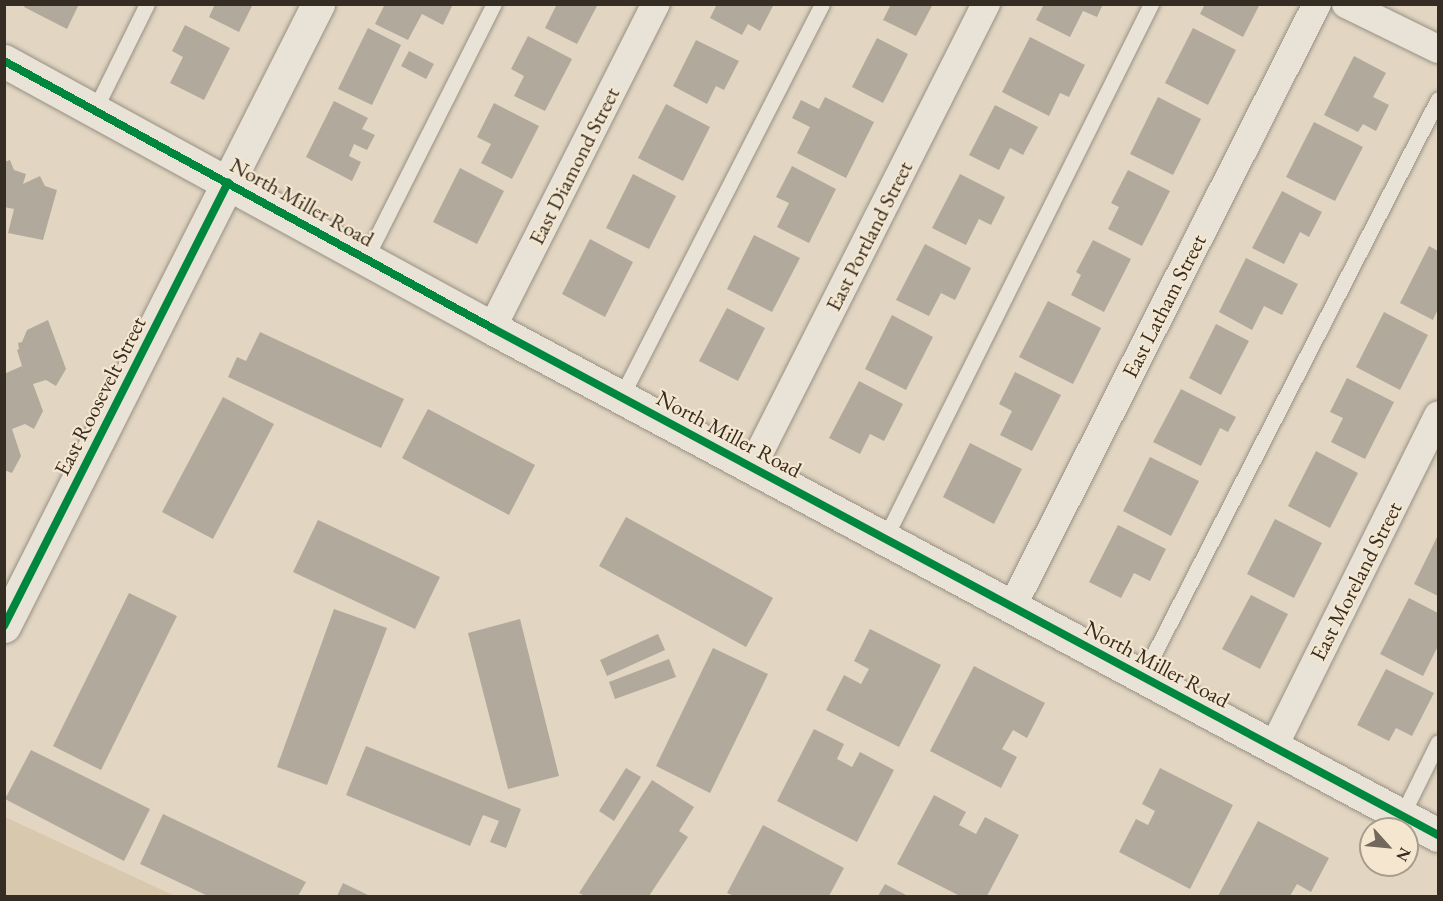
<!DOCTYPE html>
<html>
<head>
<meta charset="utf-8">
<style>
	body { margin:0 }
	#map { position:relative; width:1443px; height:901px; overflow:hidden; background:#e2d6c2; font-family:"EB Garamond",serif }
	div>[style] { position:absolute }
	.green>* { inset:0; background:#d8c8ad }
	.building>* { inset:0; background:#b1a99c }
	.roads { filter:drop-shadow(0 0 2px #989084) drop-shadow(0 0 2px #989084) }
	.service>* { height:15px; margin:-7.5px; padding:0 7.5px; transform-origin:7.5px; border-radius:7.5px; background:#e8e2d7 }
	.minor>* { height:28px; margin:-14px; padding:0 14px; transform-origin:14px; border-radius:14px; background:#e8e2d7 }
	.tertiary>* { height:33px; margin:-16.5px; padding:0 16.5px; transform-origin:16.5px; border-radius:16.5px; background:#e8e2d7 }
	.cycleway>* { height:8px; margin:-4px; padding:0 4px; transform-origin:4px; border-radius:4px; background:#00873e }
	span { translate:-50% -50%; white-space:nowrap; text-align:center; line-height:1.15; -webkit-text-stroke:4.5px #f5e7cf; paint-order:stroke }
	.street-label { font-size:22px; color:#352c23 }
	.frame { position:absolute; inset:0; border:6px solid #352c23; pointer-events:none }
	.north { position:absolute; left:1359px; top:817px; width:60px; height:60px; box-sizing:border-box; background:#f5e7cf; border:2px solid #a89c8a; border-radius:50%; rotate:117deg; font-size:16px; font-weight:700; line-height:24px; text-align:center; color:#352c23 }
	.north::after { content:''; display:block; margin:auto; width:21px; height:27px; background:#72685b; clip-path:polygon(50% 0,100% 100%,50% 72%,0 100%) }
</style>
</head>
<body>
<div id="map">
	<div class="green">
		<div style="clip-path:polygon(5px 817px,175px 896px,5px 896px)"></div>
	</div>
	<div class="building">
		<div style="clip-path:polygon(26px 4px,79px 4px,67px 29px,24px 7px)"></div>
		<div style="clip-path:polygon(215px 4px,253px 4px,239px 32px,209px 17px)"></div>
		<div style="clip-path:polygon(385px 4px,453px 4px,443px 25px,422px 14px,408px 40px,375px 24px)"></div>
		<div style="clip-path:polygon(557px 4px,598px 4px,577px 44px,545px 28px)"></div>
		<div style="clip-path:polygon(717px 4px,774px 4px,760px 31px,748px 24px,742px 35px,710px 18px)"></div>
		<div style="clip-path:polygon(891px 4px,933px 4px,916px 36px,883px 20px)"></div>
		<div style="clip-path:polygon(1044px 4px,1103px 4px,1097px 17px,1083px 11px,1070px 37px,1036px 20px)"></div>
		<div style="clip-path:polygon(1205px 4px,1260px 4px,1243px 37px,1200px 14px)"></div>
		<div style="clip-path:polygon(185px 25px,230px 48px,204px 100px,170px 83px,183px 57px,172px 51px)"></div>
		<div style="clip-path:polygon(368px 28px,401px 45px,372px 105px,338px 89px)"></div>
		<div style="clip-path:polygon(1193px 28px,1236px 50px,1208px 105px,1165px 83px)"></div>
		<div style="clip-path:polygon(528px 36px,572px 59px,545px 111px,514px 96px,524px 76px,511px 69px)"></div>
		<div style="clip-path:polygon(1030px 37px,1085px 65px,1069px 97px,1060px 93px,1049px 116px,1002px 92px)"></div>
		<div style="clip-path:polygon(877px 38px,908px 54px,883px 103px,852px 87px)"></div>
		<div style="clip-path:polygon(696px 40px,739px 61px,724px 90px,716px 86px,707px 104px,673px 86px)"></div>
		<div style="clip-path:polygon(409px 51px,434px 64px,426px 79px,401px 66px)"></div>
		<div style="clip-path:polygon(1354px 56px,1386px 73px,1373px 97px,1389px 105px,1376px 131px,1363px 124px,1358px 132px,1324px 115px)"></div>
		<div style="clip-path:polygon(825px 97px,874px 122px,846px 178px,797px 153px,810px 127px,792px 118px,801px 100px,819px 109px)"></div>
		<div style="clip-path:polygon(1158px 97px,1201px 119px,1173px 175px,1130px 154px)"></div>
		<div style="clip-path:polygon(334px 101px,368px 118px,362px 129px,375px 135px,367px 150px,354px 144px,349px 156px,361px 162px,352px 181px,306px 157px)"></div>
		<div style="clip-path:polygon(494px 103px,539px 126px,512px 179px,481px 163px,491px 144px,477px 137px)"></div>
		<div style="clip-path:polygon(666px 104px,710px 127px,683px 181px,638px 158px)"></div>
		<div style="clip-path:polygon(995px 105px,1038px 127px,1023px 155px,1010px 148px,999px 170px,969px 155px)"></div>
		<div style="clip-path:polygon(1314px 122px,1363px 147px,1335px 201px,1286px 177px)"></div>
		<div style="clip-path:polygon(10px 160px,14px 170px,26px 174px,23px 184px,40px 176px,45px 186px,57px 190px,43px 240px,8px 233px,14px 209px,4px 207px,4px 162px)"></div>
		<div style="clip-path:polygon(792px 166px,836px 189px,809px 243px,777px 227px,789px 203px,776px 197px)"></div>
		<div style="clip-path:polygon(460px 168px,504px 191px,477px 244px,433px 222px)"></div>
		<div style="clip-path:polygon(1128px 170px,1170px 191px,1142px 246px,1108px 229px,1119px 207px,1111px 203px)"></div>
		<div style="clip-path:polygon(633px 174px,676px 196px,649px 249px,606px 228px)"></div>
		<div style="clip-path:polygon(960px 174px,1005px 197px,991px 225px,979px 219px,966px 245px,932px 228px)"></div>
		<div style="clip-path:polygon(1282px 191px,1322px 212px,1309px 237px,1300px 232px,1284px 264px,1252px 248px)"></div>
		<div style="clip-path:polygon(754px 235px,800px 258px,772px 312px,727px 289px)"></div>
		<div style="clip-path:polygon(590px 239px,633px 262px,605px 317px,562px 294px)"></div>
		<div style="clip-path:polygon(1093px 240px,1131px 259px,1104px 312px,1071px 295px,1081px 275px,1076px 272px)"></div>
		<div style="clip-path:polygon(925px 244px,971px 268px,955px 300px,941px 293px,929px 316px,896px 300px)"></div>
		<div style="clip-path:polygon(1429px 246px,1438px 251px,1438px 309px,1433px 320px,1400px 303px)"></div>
		<div style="clip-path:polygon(1246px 258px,1298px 284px,1282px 315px,1264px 306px,1252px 330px,1219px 312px)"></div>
		<div style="clip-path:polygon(1048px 301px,1101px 328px,1073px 384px,1019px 357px)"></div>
		<div style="clip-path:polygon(727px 308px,765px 328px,738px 381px,699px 361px)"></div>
		<div style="clip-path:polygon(1384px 312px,1428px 335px,1400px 390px,1356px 367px)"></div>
		<div style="clip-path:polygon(892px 315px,933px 337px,906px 390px,865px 369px)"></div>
		<div style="clip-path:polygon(48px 320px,66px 369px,56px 386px,46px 380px,33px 384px,43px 411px,34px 429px,25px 424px,12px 429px,21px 456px,12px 473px,4px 470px,4px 374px,22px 366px,17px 350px,19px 349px,18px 343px,22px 342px,27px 330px)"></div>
		<div style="clip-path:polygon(1216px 324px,1249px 341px,1221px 395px,1189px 378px)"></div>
		<div style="clip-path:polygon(260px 332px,404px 399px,381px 448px,228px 377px,237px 357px,246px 361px)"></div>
		<div style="clip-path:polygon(1015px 372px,1061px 395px,1032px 451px,1000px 435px,1012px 411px,999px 404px)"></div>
		<div style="clip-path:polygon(1347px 378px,1394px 402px,1365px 459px,1331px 442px,1343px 418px,1330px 412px)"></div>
		<div style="clip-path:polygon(859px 381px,903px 404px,884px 441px,870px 434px,860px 454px,829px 438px)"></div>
		<div style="clip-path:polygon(1181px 389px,1236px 417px,1228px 432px,1220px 428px,1201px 466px,1153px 442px)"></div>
		<div style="clip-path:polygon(223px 397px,274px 424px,213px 539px,162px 512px)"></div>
		<div style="clip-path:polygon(428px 409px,535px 465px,509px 515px,402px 458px)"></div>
		<div style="clip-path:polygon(970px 443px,1022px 469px,994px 524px,943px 497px)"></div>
		<div style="clip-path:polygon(1316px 451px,1358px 473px,1330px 528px,1288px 506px)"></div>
		<div style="clip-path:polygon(1150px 457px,1199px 481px,1171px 536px,1123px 511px)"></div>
		<div style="clip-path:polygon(626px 517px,773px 598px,746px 647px,599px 566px)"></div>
		<div style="clip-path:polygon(1275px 519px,1322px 543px,1294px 598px,1247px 574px)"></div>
		<div style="clip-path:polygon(318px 520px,440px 577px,415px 629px,293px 572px)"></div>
		<div style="clip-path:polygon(1118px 525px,1166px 549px,1150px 581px,1134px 573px,1121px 598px,1089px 582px)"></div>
		<div style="clip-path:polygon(1438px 535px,1438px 596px,1414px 584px)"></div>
		<div style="clip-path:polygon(129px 593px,177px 616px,101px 770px,53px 746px)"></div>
		<div style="clip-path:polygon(1251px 595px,1288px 614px,1260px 669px,1222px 649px)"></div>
		<div style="clip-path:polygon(1409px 598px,1438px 613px,1438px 646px,1423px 676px,1380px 654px)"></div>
		<div style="clip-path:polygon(334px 609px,387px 628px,327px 785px,277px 767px)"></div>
		<div style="clip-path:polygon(520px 619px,559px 776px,508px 789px,468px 633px)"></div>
		<div style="clip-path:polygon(870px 629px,941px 665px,899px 747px,826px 710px,844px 675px,861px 684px,869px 669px,854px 661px)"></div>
		<div style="clip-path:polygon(658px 634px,665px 650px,607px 676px,600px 660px)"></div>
		<div style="clip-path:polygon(713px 648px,768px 674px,710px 793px,656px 766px)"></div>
		<div style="clip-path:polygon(669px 659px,676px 677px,615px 699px,609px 682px)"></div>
		<div style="clip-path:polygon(974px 666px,1045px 703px,1027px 738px,1013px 730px,1002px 749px,1017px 757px,1001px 788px,930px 751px)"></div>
		<div style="clip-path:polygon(1386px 669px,1434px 693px,1412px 736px,1396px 728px,1389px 741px,1357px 725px)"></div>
		<div style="clip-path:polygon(814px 729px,844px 744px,837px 759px,852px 767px,860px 752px,894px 770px,857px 842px,777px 801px)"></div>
		<div style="clip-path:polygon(366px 746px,521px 809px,506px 848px,490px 842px,499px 821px,483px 815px,470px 846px,346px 795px)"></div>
		<div style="clip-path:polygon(31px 750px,150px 809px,124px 861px,5px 799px)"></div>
		<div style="clip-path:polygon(626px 768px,641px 777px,614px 821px,599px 811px)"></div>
		<div style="clip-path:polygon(1160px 768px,1233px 805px,1190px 889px,1119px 852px,1136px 819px,1148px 825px,1155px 811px,1142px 804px)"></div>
		<div style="clip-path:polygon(652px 780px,694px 807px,679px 831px,688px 837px,649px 896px,585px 896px,579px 893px)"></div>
		<div style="clip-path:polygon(934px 795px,966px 812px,959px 825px,976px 834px,985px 817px,1019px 835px,987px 896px,960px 896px,897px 864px)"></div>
		<div style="clip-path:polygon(163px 814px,306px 882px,298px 896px,208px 896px,140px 864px)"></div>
		<div style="clip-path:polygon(1258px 821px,1329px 858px,1311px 892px,1297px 884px,1290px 896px,1218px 896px)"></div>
		<div style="clip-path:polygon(763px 825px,844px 868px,829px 896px,734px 896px,727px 893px)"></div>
		<div style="clip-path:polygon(343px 883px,370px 896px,337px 896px)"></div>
		<div style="clip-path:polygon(885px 884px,908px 896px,878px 896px)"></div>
	</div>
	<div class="roads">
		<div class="service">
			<div style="left:95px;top:109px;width:117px;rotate:-63.7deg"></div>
			<div style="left:366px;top:258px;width:284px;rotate:-63.3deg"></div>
			<div style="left:621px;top:397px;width:441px;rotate:-62.9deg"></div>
			<div style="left:885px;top:538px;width:597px;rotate:-63.52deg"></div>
			<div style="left:1142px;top:677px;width:649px;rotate:-62.88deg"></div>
			<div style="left:1402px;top:815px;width:81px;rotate:-63.7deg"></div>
		</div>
		<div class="minor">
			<div style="left:1346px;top:4px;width:102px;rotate:26.1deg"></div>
			<div style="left:492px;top:328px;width:363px;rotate:-63.2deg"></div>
			<div style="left:752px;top:467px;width:519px;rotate:-63.19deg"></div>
			<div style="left:1012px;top:607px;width:676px;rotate:-63.17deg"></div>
			<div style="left:1274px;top:746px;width:369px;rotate:-63.6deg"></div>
		</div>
		<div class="tertiary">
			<div style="left:4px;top:61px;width:556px;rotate:28.68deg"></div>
			<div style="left:492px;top:328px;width:1073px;rotate:28.19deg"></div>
			<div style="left:4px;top:626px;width:697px;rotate:-63.21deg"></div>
		</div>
	</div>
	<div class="cycleway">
		<div style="left:4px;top:61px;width:556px;rotate:28.68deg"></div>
		<div style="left:492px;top:328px;width:1073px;rotate:28.19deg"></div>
		<div style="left:4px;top:626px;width:497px;rotate:-63.2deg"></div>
	</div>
	<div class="street-label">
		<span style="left:574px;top:166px;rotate:-63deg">East Diamond Street</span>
		<span style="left:302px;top:202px;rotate:29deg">North Miller Road</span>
		<span style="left:869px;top:236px;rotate:-63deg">East Portland Street</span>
		<span style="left:1164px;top:306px;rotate:-63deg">East Latham Street</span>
		<span style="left:100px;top:396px;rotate:-63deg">East Roosevelt Street</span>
		<span style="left:729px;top:434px;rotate:28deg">North Miller Road</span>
		<span style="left:1356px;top:581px;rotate:-63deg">East Moreland Street</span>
		<span style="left:1157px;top:664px;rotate:28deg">North Miller Road</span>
	</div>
	<div class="frame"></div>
	<div class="north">N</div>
</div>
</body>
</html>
